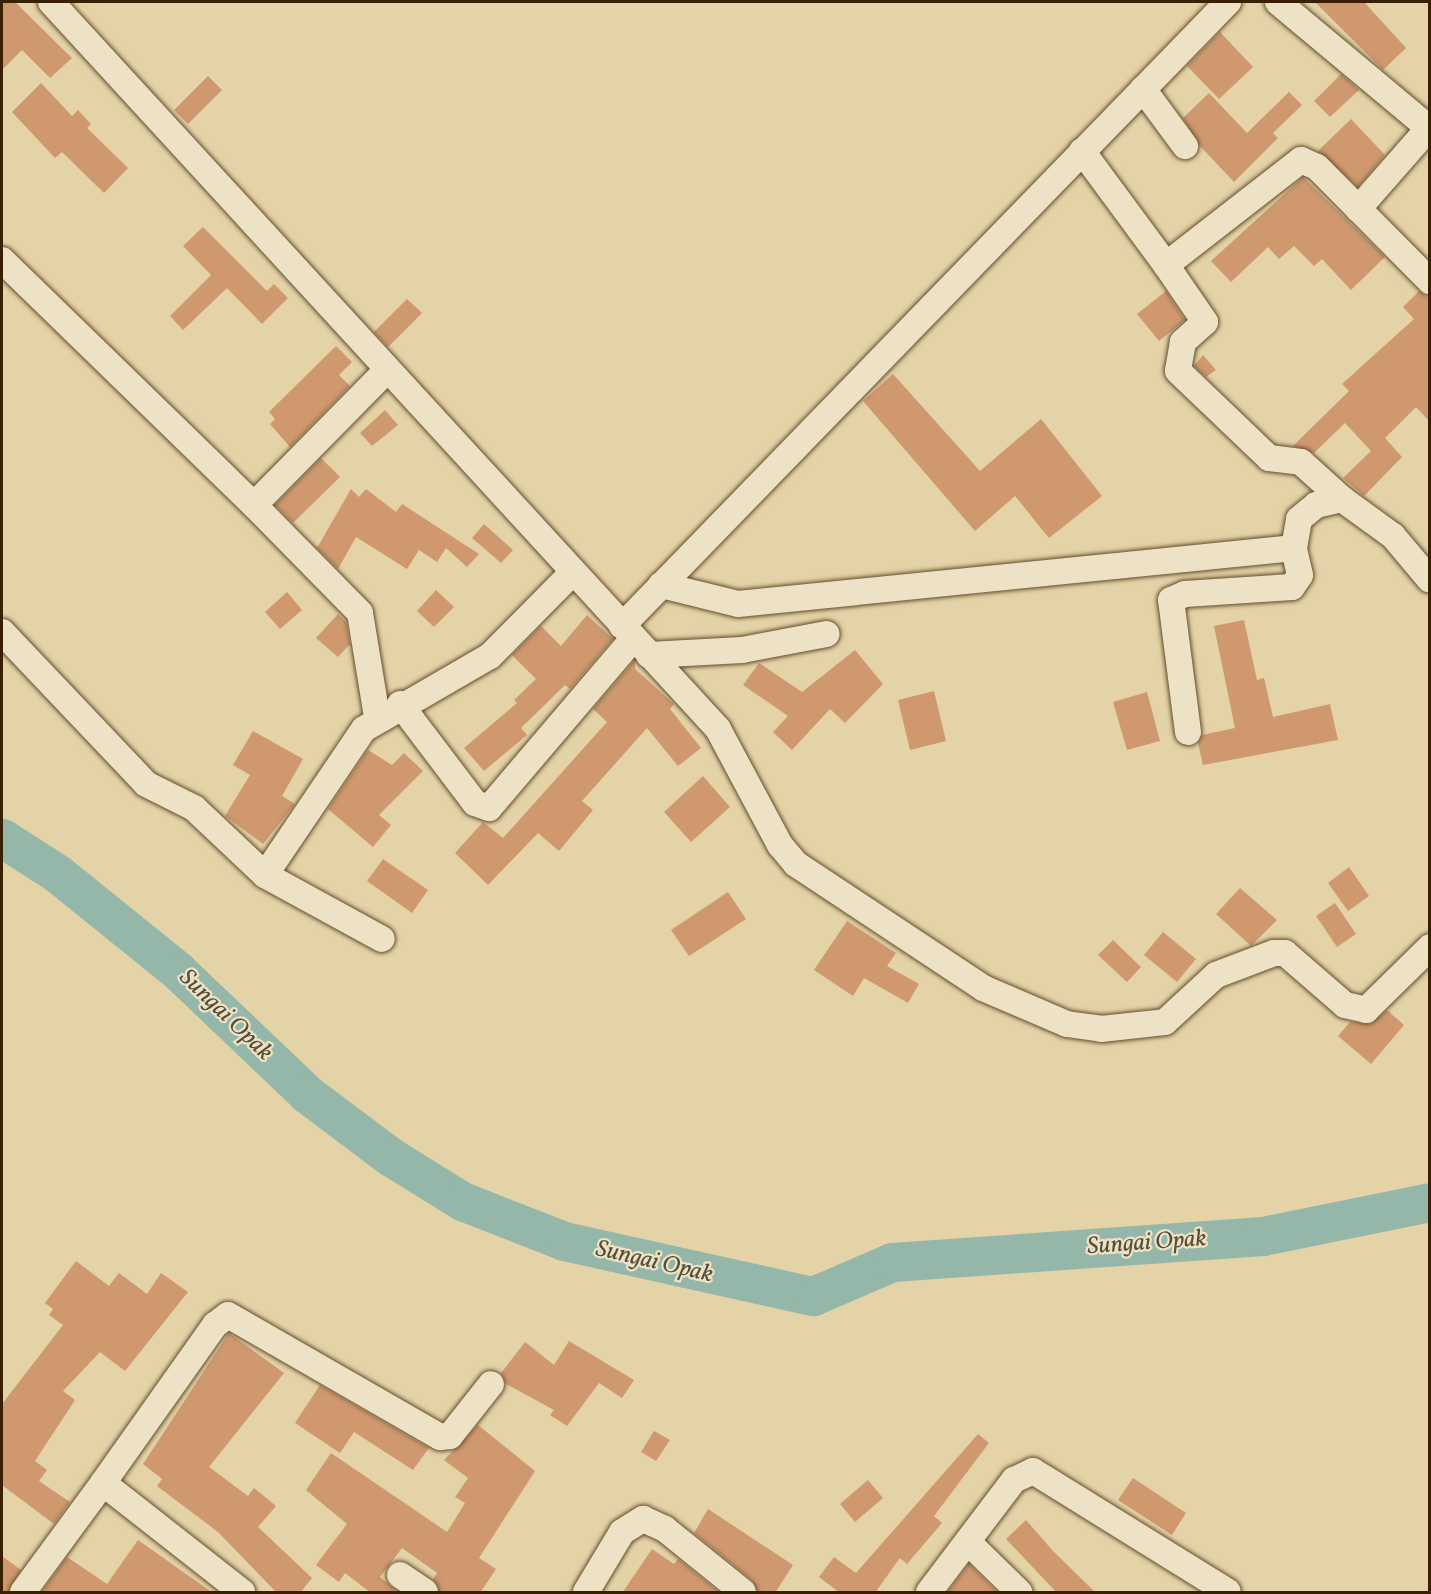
<!DOCTYPE html>
<html>
<head>
<meta charset="utf-8">
<style>
	body { margin:0 }
	#map { position:relative; width:1431px; height:1594px; overflow:hidden; background:#e4d3a7; font-family:Vollkorn,serif }
	div>[style] { position:absolute }
	.river>* { height:39px; margin:-19.5px; padding:0 19.5px; transform-origin:19.5px; border-radius:19.5px; background:#95b7a9 }
	.building>* { inset:0; background:#cf986e }
	.roads { filter:drop-shadow(0 0 2px #644d2c) drop-shadow(0 0 2px #644d2c) }
	.minor>* { height:26px; margin:-13px; padding:0 13px; transform-origin:13px; border-radius:13px; background:#ede2c6 }
	span { translate:-50% -50%; white-space:nowrap; text-align:center; line-height:1.15; -webkit-text-stroke:4.5px #ede2c6; paint-order:stroke }
	.water-label { font-size:24px; color:#554d35; font-style:italic }
	.frame { position:absolute; inset:0; border:3px solid #3a2003; pointer-events:none }
</style>
</head>
<body>
<div id="map">
	<div class="river">
		<div style="left:2px;top:838px;width:67px;rotate:32.7deg"></div>
		<div style="left:58px;top:874px;width:154px;rotate:38.9deg"></div>
		<div style="left:178px;top:971px;width:178px;rotate:43.6deg"></div>
		<div style="left:307px;top:1094px;width:105px;rotate:36.9deg"></div>
		<div style="left:391px;top:1157px;width:84px;rotate:31.8deg"></div>
		<div style="left:462px;top:1201px;width:110px;rotate:21.4deg"></div>
		<div style="left:564px;top:1241px;width:255px;rotate:12.5deg"></div>
		<div style="left:813px;top:1296px;width:86px;rotate:-23.3deg"></div>
		<div style="left:892px;top:1262px;width:372px;rotate:-4deg"></div>
		<div style="left:1263px;top:1236px;width:170px;rotate:-11.5deg"></div>
	</div>
	<div class="building">
		<div style="clip-path:polygon(2px 2px,15px 2px,72px 58px,50px 78px,22px 50px,2px 70px)"></div>
		<div style="clip-path:polygon(1315px 2px,1364px 2px,1406px 48px,1383px 70px)"></div>
		<div style="clip-path:polygon(1220px 32px,1253px 67px,1219px 99px,1187px 66px)"></div>
		<div style="clip-path:polygon(1341px 74px,1359px 90px,1330px 117px,1314px 101px)"></div>
		<div style="clip-path:polygon(208px 76px,222px 90px,188px 124px,174px 110px)"></div>
		<div style="clip-path:polygon(41px 83px,72px 116px,78px 110px,91px 124px,87px 128px,128px 168px,104px 193px,62px 152px,55px 158px,12px 112px)"></div>
		<div style="clip-path:polygon(1289px 92px,1302px 105px,1273px 133px,1278px 138px,1234px 182px,1200px 146px,1183px 118px,1209px 93px,1247px 133px)"></div>
		<div style="clip-path:polygon(1351px 119px,1385px 155px,1358px 187px,1318px 151px)"></div>
		<div style="clip-path:polygon(1303px 177px,1385px 257px,1351px 290px,1322px 259px,1314px 266px,1294px 246px,1279px 259px,1268px 247px,1231px 282px,1211px 261px)"></div>
		<div style="clip-path:polygon(203px 227px,267px 291px,274px 284px,288px 298px,262px 324px,227px 288px,183px 330px,170px 316px,211px 275px,183px 246px)"></div>
		<div style="clip-path:polygon(1166px 291px,1185px 320px,1159px 341px,1137px 314px)"></div>
		<div style="clip-path:polygon(1419px 291px,1430px 299px,1430px 422px,1416px 407px,1385px 438px,1402px 457px,1364px 496px,1343px 478px,1371px 451px,1345px 423px,1314px 453px,1293px 446px,1349px 391px,1342px 384px,1414px 319px,1403px 307px)"></div>
		<div style="clip-path:polygon(407px 299px,422px 313px,388px 347px,374px 332px)"></div>
		<div style="clip-path:polygon(336px 346px,352px 362px,339px 375px,350px 386px,290px 447px,270px 424px,275px 419px,269px 412px)"></div>
		<div style="clip-path:polygon(1203px 355px,1216px 370px,1206px 377px,1194px 366px)"></div>
		<div style="clip-path:polygon(893px 374px,980px 471px,1041px 419px,1102px 496px,1049px 538px,1015px 496px,975px 531px,863px 401px)"></div>
		<div style="clip-path:polygon(385px 410px,398px 425px,372px 446px,360px 433px)"></div>
		<div style="clip-path:polygon(321px 458px,340px 477px,293px 523px,275px 505px)"></div>
		<div style="clip-path:polygon(351px 489px,359px 497px,366px 489px,396px 512px,402px 504px,479px 554px,467px 567px,446px 548px,437px 562px,419px 550px,407px 569px,356px 537px,338px 569px,317px 548px)"></div>
		<div style="clip-path:polygon(484px 524px,513px 550px,501px 563px,472px 538px)"></div>
		<div style="clip-path:polygon(436px 590px,454px 607px,434px 627px,417px 611px)"></div>
		<div style="clip-path:polygon(287px 592px,302px 610px,280px 629px,265px 612px)"></div>
		<div style="clip-path:polygon(338px 614px,346px 622px,350px 644px,338px 657px,316px 638px)"></div>
		<div style="clip-path:polygon(587px 615px,613px 639px,570px 689px,565px 685px,521px 728px,527px 735px,484px 771px,464px 748px,517px 703px,514px 700px,536px 679px,512px 655px,541px 626px,561px 646px)"></div>
		<div style="clip-path:polygon(1244px 620px,1257px 680px,1264px 678px,1273px 717px,1330px 704px,1338px 740px,1203px 765px,1198px 743px,1202px 735px,1235px 728px,1214px 626px)"></div>
		<div style="clip-path:polygon(855px 650px,883px 684px,845px 723px,830px 709px,792px 750px,773px 732px,788px 716px,743px 685px,759px 663px,802px 692px)"></div>
		<div style="clip-path:polygon(635px 660px,635px 669px,674px 704px,670px 709px,701px 748px,678px 766px,647px 728px,582px 801px,593px 810px,559px 851px,538px 833px,488px 885px,455px 853px,483px 822px,503px 838px,607px 722px,593px 709px)"></div>
		<div style="clip-path:polygon(934px 691px,946px 741px,910px 750px,898px 700px)"></div>
		<div style="clip-path:polygon(1147px 692px,1160px 741px,1127px 750px,1113px 702px)"></div>
		<div style="clip-path:polygon(253px 731px,303px 759px,282px 796px,295px 804px,263px 844px,225px 816px,250px 775px,233px 765px)"></div>
		<div style="clip-path:polygon(368px 750px,392px 765px,404px 753px,423px 771px,379px 815px,391px 825px,373px 847px,328px 809px)"></div>
		<div style="clip-path:polygon(703px 776px,730px 807px,691px 842px,664px 812px)"></div>
		<div style="clip-path:polygon(383px 859px,428px 890px,412px 913px,367px 881px)"></div>
		<div style="clip-path:polygon(1349px 867px,1369px 896px,1348px 911px,1328px 883px)"></div>
		<div style="clip-path:polygon(1240px 888px,1277px 920px,1251px 946px,1216px 914px)"></div>
		<div style="clip-path:polygon(728px 892px,746px 919px,689px 956px,671px 930px)"></div>
		<div style="clip-path:polygon(1335px 903px,1356px 934px,1337px 947px,1316px 916px)"></div>
		<div style="clip-path:polygon(847px 921px,896px 953px,887px 966px,919px 984px,908px 1003px,864px 978px,853px 996px,814px 970px)"></div>
		<div style="clip-path:polygon(1163px 932px,1196px 959px,1177px 982px,1144px 955px)"></div>
		<div style="clip-path:polygon(1113px 940px,1141px 967px,1127px 982px,1098px 955px)"></div>
		<div style="clip-path:polygon(1387px 1010px,1404px 1025px,1371px 1064px,1338px 1036px,1350px 1022px,1371px 1024px)"></div>
		<div style="clip-path:polygon(76px 1261px,109px 1286px,119px 1273px,147px 1294px,161px 1273px,188px 1292px,125px 1371px,100px 1352px,63px 1391px,75px 1400px,35px 1461px,47px 1470px,39px 1481px,70px 1502px,54px 1524px,2px 1485px,2px 1404px,63px 1325px,49px 1315px,53px 1309px,45px 1303px)"></div>
		<div style="clip-path:polygon(229px 1333px,284px 1373px,209px 1467px,248px 1496px,254px 1488px,276px 1506px,258px 1527px,312px 1578px,300px 1593px,277px 1593px,218px 1532px,157px 1486px,162px 1479px,143px 1464px)"></div>
		<div style="clip-path:polygon(569px 1341px,634px 1380px,622px 1398px,599px 1383px,567px 1426px,550px 1415px,554px 1410px,506px 1384px,501px 1373px,525px 1342px,554px 1365px)"></div>
		<div style="clip-path:polygon(320px 1385px,429px 1448px,413px 1470px,354px 1432px,340px 1453px,295px 1423px)"></div>
		<div style="clip-path:polygon(478px 1425px,535px 1471px,479px 1558px,496px 1569px,480px 1593px,440px 1593px,433px 1579px,437px 1573px,402px 1548px,380px 1577px,399px 1593px,371px 1593px,345px 1573px,339px 1582px,316px 1565px,347px 1524px,306px 1490px,331px 1453px,447px 1532px,465px 1503px,455px 1497px,468px 1478px,444px 1460px)"></div>
		<div style="clip-path:polygon(654px 1431px,670px 1440px,656px 1461px,641px 1452px)"></div>
		<div style="clip-path:polygon(978px 1434px,989px 1443px,934px 1516px,942px 1523px,907px 1564px,900px 1558px,877px 1590px,881px 1593px,840px 1593px,819px 1577px,834px 1557px,856px 1573px)"></div>
		<div style="clip-path:polygon(1133px 1478px,1186px 1513px,1172px 1535px,1118px 1500px)"></div>
		<div style="clip-path:polygon(868px 1480px,883px 1498px,855px 1522px,840px 1504px)"></div>
		<div style="clip-path:polygon(708px 1509px,793px 1565px,775px 1593px,758px 1593px,752px 1580px,694px 1533px)"></div>
		<div style="clip-path:polygon(1026px 1520px,1053px 1551px,1096px 1593px,1057px 1593px,1006px 1539px)"></div>
		<div style="clip-path:polygon(138px 1540px,213px 1593px,41px 1593px,67px 1557px,107px 1584px)"></div>
		<div style="clip-path:polygon(652px 1549px,674px 1564px,678px 1559px,720px 1593px,622px 1593px)"></div>
		<div style="clip-path:polygon(2px 1556px,21px 1570px,8px 1593px,2px 1593px)"></div>
		<div style="clip-path:polygon(969px 1564px,998px 1593px,947px 1593px)"></div>
	</div>
	<div class="roads">
		<div class="minor">
			<div style="left:51px;top:2px;width:987px;rotate:47.46deg"></div>
			<div style="left:718px;top:729px;width:132px;rotate:61.9deg"></div>
			<div style="left:780px;top:845px;width:25px;rotate:50deg"></div>
			<div style="left:796px;top:864px;width:224px;rotate:33.5deg"></div>
			<div style="left:983px;top:988px;width:91px;rotate:23.2deg"></div>
			<div style="left:1067px;top:1024px;width:34px;rotate:8deg"></div>
			<div style="left:1101px;top:1029px;width:64px;rotate:-6.2deg"></div>
			<div style="left:1165px;top:1022px;width:69px;rotate:-42.7deg"></div>
			<div style="left:1216px;top:975px;width:62px;rotate:-20.8deg"></div>
			<div style="left:1274px;top:953px;width:11px"></div>
			<div style="left:1285px;top:953px;width:79px;rotate:40.9deg"></div>
			<div style="left:1345px;top:1005px;width:22px;rotate:13deg"></div>
			<div style="left:1366px;top:1010px;width:90px;rotate:-44.5deg"></div>
			<div style="left:1278px;top:2px;width:198px;rotate:39.9deg"></div>
			<div style="left:1143px;top:89px;width:71px;rotate:53.6deg"></div>
			<div style="left:1082px;top:151px;width:142px;rotate:53.6deg"></div>
			<div style="left:1166px;top:265px;width:171px;rotate:-37.9deg"></div>
			<div style="left:1301px;top:160px;width:17px;rotate:24deg"></div>
			<div style="left:1317px;top:167px;width:161px;rotate:45.3deg"></div>
			<div style="left:1358px;top:209px;width:108px;rotate:-48.8deg"></div>
			<div style="left:2px;top:260px;width:351px;rotate:44.2deg"></div>
			<div style="left:254px;top:505px;width:190px;rotate:-45.4deg"></div>
			<div style="left:1166px;top:265px;width:69px;rotate:55.6deg"></div>
			<div style="left:1205px;top:322px;width:30px;rotate:138deg"></div>
			<div style="left:1183px;top:342px;width:29px;rotate:100deg"></div>
			<div style="left:1178px;top:371px;width:126px;rotate:43.7deg"></div>
			<div style="left:1269px;top:458px;width:32px;rotate:7deg"></div>
			<div style="left:1301px;top:462px;width:55px;rotate:42.1deg"></div>
			<div style="left:254px;top:505px;width:151px;rotate:45.5deg"></div>
			<div style="left:360px;top:613px;width:105px;rotate:80.7deg"></div>
			<div style="left:661px;top:585px;width:79px;rotate:13.9deg"></div>
			<div style="left:738px;top:604px;width:559px;rotate:-5.75deg"></div>
			<div style="left:1294px;top:548px;width:29px;rotate:-80deg"></div>
			<div style="left:1299px;top:519px;width:22px;rotate:-39deg"></div>
			<div style="left:1316px;top:505px;width:27px;rotate:-13deg"></div>
			<div style="left:1342px;top:499px;width:63px;rotate:36deg"></div>
			<div style="left:1393px;top:536px;width:57px;rotate:49.9deg"></div>
			<div style="left:622px;top:626px;width:870px;rotate:-45.84deg"></div>
			<div style="left:2px;top:632px;width:209px;rotate:46.5deg"></div>
			<div style="left:146px;top:784px;width:54px;rotate:26.6deg"></div>
			<div style="left:194px;top:808px;width:98px;rotate:43.3deg"></div>
			<div style="left:265px;top:875px;width:133px;rotate:28.7deg"></div>
			<div style="left:649px;top:655px;width:93px;rotate:-3.1deg"></div>
			<div style="left:742px;top:650px;width:86px;rotate:-10.7deg"></div>
			<div style="left:400px;top:704px;width:124px;rotate:52.9deg"></div>
			<div style="left:475px;top:803px;width:15px;rotate:20deg"></div>
			<div style="left:489px;top:808px;width:221px;rotate:-49.6deg"></div>
			<div style="left:1188px;top:732px;width:133px;rotate:-97.3deg"></div>
			<div style="left:1171px;top:600px;width:15px;rotate:-23deg"></div>
			<div style="left:1185px;top:594px;width:107px;rotate:-3.7deg"></div>
			<div style="left:1292px;top:587px;width:14px;rotate:-56deg"></div>
			<div style="left:1300px;top:575px;width:28px;rotate:-103deg"></div>
			<div style="left:265px;top:875px;width:176px;rotate:-55.9deg"></div>
			<div style="left:364px;top:729px;width:146px;rotate:-30.1deg"></div>
			<div style="left:490px;top:656px;width:117px;rotate:-45.3deg"></div>
			<div style="left:103px;top:1483px;width:194px;rotate:-54.7deg"></div>
			<div style="left:215px;top:1325px;width:16px;rotate:-38deg"></div>
			<div style="left:228px;top:1315px;width:245px;rotate:29.9deg"></div>
			<div style="left:440px;top:1437px;width:10px;rotate:-6deg"></div>
			<div style="left:450px;top:1436px;width:66px;rotate:-51.7deg"></div>
			<div style="left:970px;top:1544px;width:69px;rotate:44.4deg"></div>
			<div style="left:400px;top:1575px;width:30px;rotate:34deg"></div>
			<div style="left:23px;top:1592px;width:135px;rotate:-53.7deg"></div>
			<div style="left:103px;top:1483px;width:177px;rotate:38.1deg"></div>
			<div style="left:586px;top:1592px;width:70px;rotate:-59deg"></div>
			<div style="left:622px;top:1532px;width:25px;rotate:-32deg"></div>
			<div style="left:643px;top:1519px;width:24px;rotate:24deg"></div>
			<div style="left:665px;top:1529px;width:100px;rotate:38.9deg"></div>
			<div style="left:929px;top:1592px;width:141px;rotate:-52.8deg"></div>
			<div style="left:1014px;top:1480px;width:21px;rotate:-25deg"></div>
			<div style="left:1033px;top:1471px;width:229px;rotate:31.8deg"></div>
		</div>
	</div>
	<div class="water-label">
		<span style="left:225px;top:1016px;rotate:44deg">Sungai Opak</span>
		<span style="left:1147px;top:1244px;rotate:-4deg">Sungai Opak</span>
		<span style="left:654px;top:1263px;rotate:13deg">Sungai Opak</span>
	</div>
	<div class="frame"></div>
</div>
</body>
</html>
